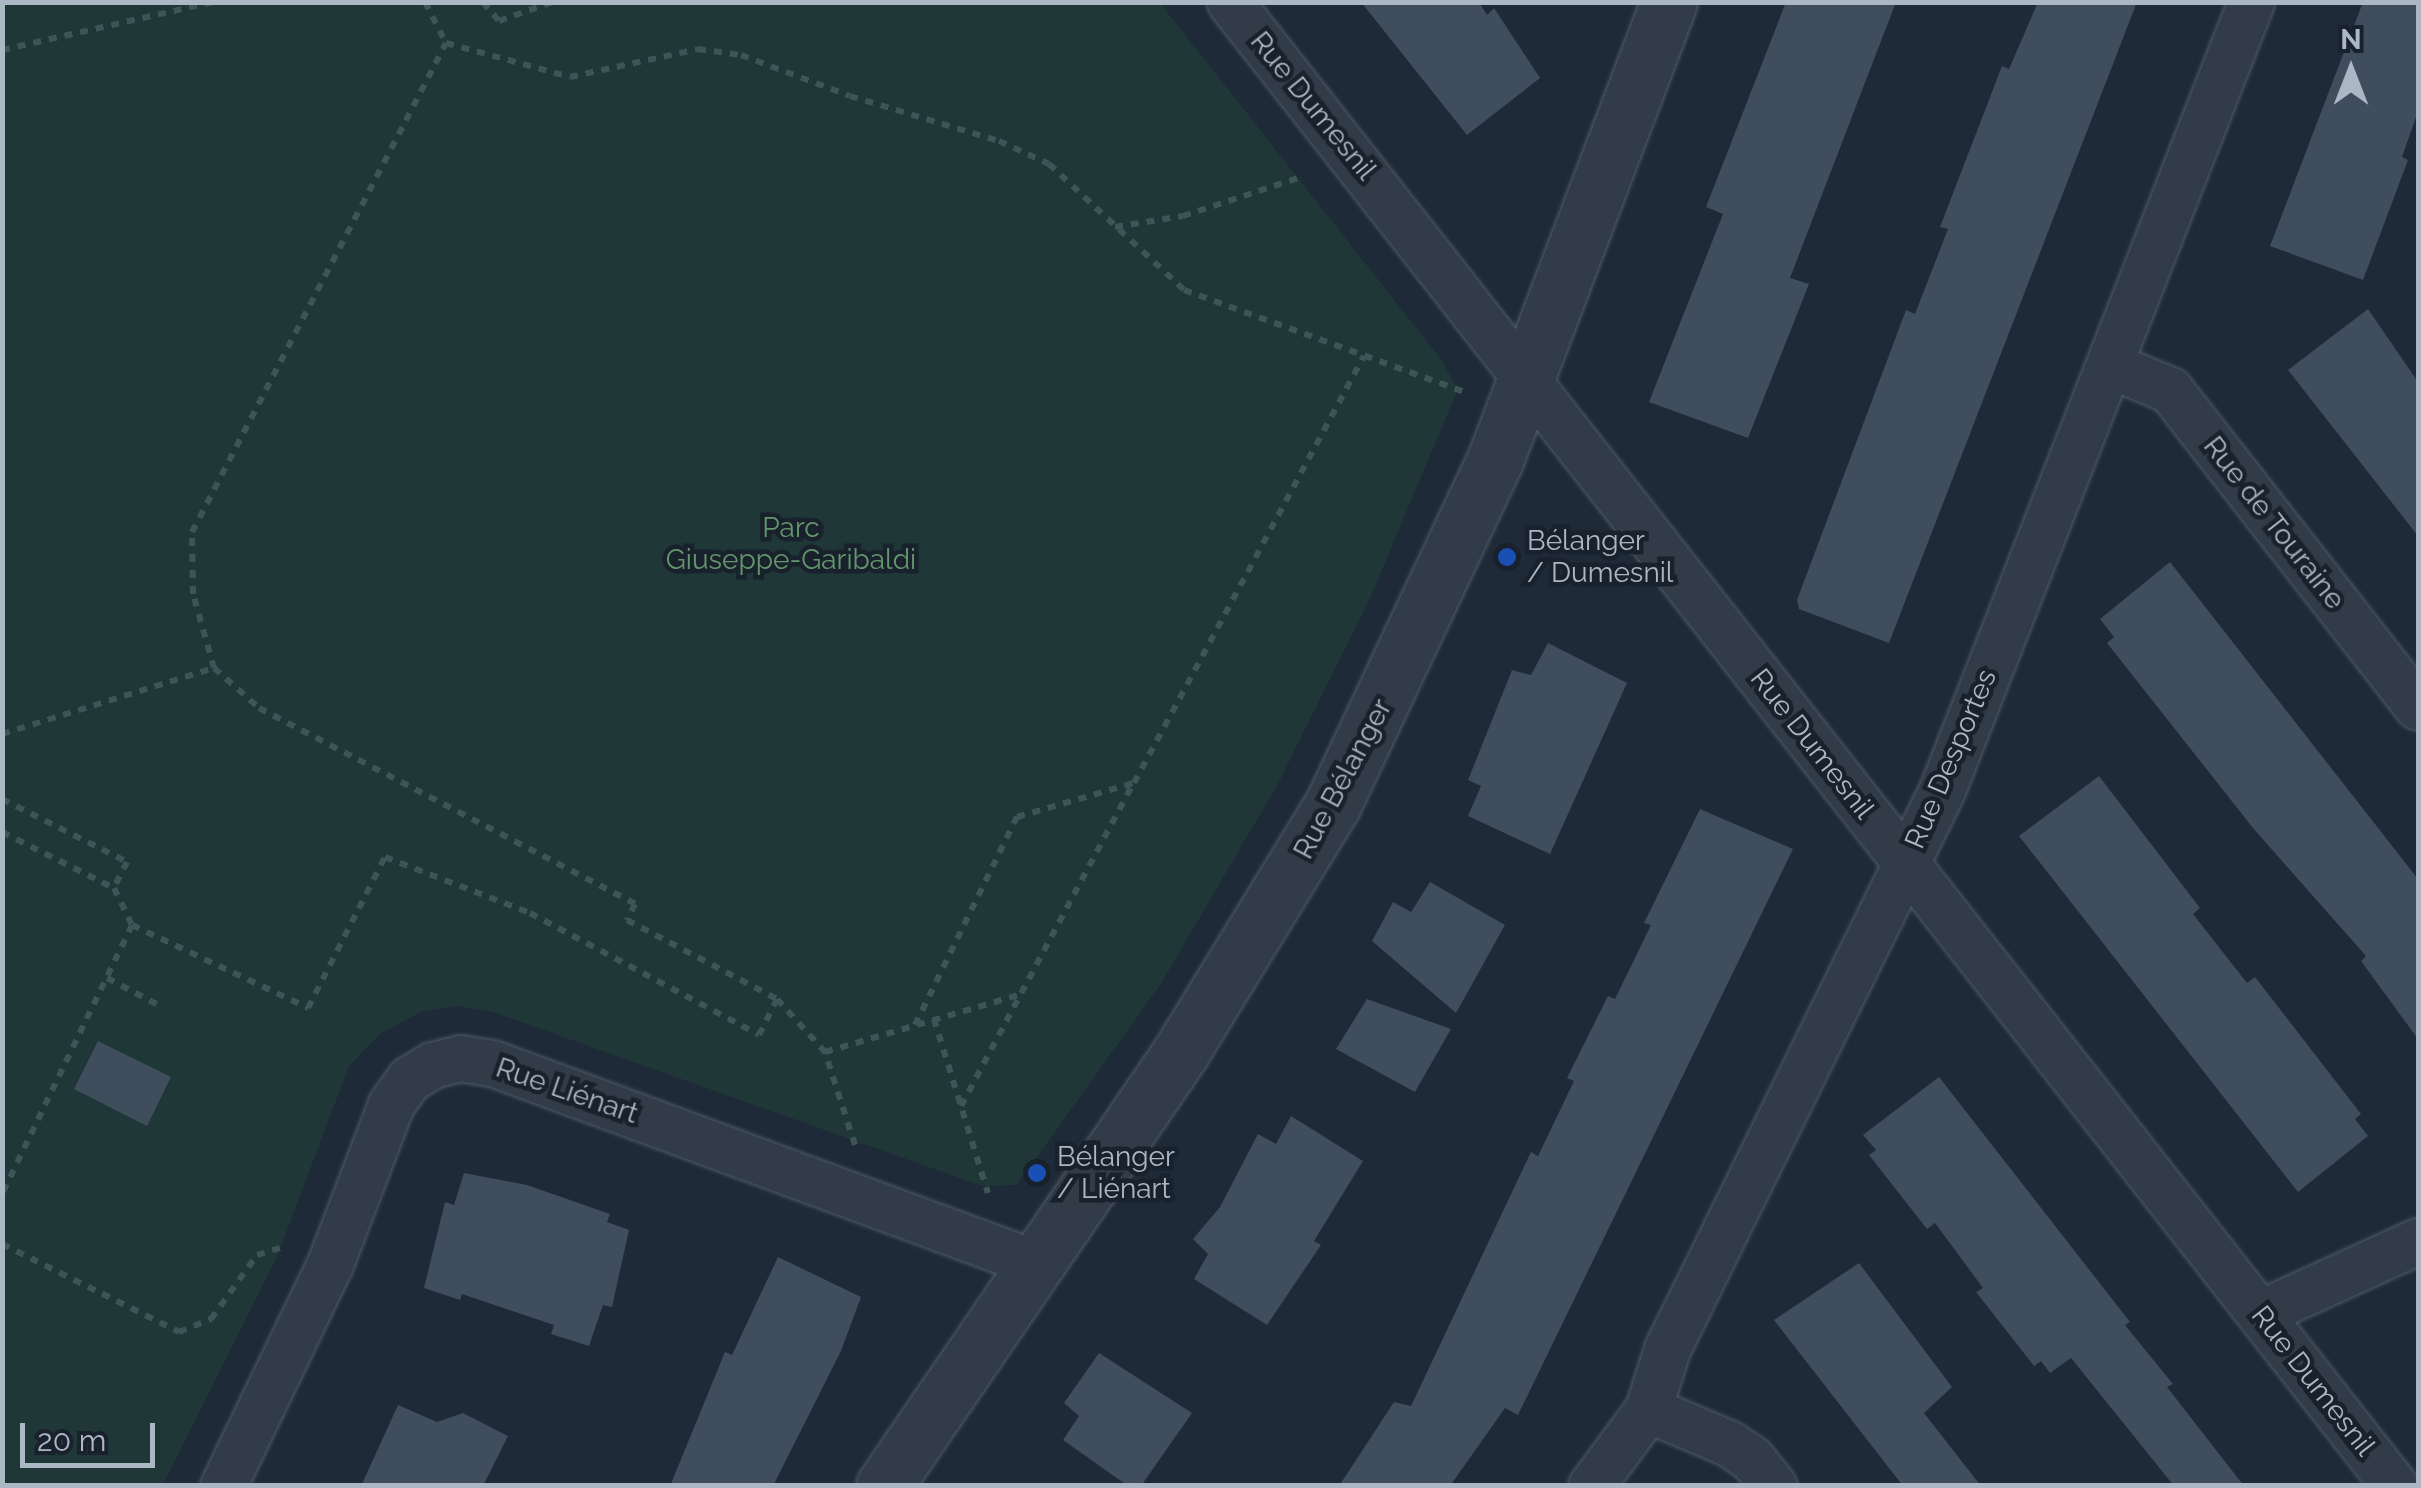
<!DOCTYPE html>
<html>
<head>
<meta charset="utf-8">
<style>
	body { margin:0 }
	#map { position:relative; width:2421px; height:1488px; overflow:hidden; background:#1e2a37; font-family:Raleway,sans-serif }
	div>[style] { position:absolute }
	.green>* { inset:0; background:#203738 }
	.building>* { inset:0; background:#3f4d5d }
	.path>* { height:6px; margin-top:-3px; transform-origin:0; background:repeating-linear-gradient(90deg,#3e5456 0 8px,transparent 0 16px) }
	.roads { filter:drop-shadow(0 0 2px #4f5a66) drop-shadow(0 0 2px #4f5a66) }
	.minor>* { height:45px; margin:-22.5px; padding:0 22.5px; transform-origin:22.5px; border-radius:22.5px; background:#323c48 }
	.tertiary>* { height:55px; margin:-27.5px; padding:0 27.5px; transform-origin:27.5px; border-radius:27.5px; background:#323c48 }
	.dots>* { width:28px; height:28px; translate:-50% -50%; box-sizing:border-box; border:5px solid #18212c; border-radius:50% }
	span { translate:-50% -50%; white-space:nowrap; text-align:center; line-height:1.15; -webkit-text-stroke:9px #18212c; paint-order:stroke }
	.street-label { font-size:28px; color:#acb7c5 }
	.park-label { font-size:28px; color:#63966c }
	.poi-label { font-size:28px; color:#acb7c5 }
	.left { translate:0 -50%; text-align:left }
	.frame { position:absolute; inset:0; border:5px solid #acb7c5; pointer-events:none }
	.north { position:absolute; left:2301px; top:20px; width:100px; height:100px; -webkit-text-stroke:8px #18212c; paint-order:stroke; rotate:0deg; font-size:28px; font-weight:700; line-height:40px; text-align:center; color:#acb7c5 }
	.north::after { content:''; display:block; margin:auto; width:35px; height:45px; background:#acb7c5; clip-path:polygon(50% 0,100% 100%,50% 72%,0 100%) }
	.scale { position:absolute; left:20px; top:1423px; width:135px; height:45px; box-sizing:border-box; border:5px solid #acb7c5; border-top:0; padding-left:12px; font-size:30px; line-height:35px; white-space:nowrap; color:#acb7c5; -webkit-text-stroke:8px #18212c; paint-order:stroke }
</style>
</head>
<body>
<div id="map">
	<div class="green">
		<div style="clip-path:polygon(3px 3px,1160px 3px,1440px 358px,1458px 389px,1371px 596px,1279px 782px,1162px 982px,1017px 1185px,982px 1186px,493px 1012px,456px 1006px,421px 1012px,380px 1034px,349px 1066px,277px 1257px,163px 1485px,3px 1485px)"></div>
	</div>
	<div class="building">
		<div style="clip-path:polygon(1361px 2px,1479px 2px,1487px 15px,1494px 8px,1540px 78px,1467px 135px)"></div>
		<div style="clip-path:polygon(1786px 2px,1896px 2px,1790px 278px,1809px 284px,1748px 438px,1649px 402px,1723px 214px,1706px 207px)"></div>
		<div style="clip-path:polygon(2038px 2px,2137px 2px,1889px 643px,1799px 609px,1797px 600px,1906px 310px,1915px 314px,1948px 229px,1940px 227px,2002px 66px,2009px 69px)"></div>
		<div style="clip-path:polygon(2363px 2px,2418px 2px,2418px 111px,2402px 157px,2408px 160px,2363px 280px,2270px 246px)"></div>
		<div style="clip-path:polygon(2368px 309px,2418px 382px,2418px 536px,2288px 370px)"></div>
		<div style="clip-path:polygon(2170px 562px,2418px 879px,2418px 1039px,2361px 961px,2366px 956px,2253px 828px,2107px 643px,2114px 637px,2100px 619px)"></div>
		<div style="clip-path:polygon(1548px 643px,1627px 683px,1550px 854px,1468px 816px,1481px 786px,1468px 780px,1512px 670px,1531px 675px)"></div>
		<div style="clip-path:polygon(2099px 776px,2200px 908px,2193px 914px,2247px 983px,2255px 977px,2361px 1114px,2355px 1119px,2368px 1136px,2298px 1192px,2019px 836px)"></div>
		<div style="clip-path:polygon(1700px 809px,1793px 849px,1518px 1415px,1505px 1408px,1450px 1486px,1339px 1486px,1394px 1402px,1411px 1406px,1531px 1152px,1538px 1156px,1574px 1081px,1567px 1078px,1608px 996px,1615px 999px,1651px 925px,1644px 923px)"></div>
		<div style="clip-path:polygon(1430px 882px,1505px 925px,1456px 1013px,1372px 941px,1393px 902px,1411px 912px)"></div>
		<div style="clip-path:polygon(1367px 999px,1451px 1029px,1415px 1092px,1336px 1049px)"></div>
		<div style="clip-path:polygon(98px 1041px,171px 1077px,147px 1126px,74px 1089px)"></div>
		<div style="clip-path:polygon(1939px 1077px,2130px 1322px,2125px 1325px,2173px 1384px,2167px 1387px,2244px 1486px,2174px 1486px,2071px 1358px,2050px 1373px,2041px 1361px,2034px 1366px,1976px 1292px,1983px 1288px,1935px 1223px,1927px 1229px,1869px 1155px,1876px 1150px,1863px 1135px)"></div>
		<div style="clip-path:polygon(1291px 1116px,1363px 1161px,1314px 1241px,1321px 1245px,1267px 1325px,1194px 1279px,1208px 1254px,1193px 1239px,1220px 1207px,1258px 1134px,1276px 1144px)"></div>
		<div style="clip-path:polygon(464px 1173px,527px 1185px,610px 1214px,607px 1222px,629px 1230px,612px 1307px,603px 1305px,589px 1346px,551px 1334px,554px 1325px,462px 1294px,460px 1300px,424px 1288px,445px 1202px,454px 1205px)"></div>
		<div style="clip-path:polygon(778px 1257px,861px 1297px,841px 1351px,773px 1486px,670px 1486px,725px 1352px,732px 1355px)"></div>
		<div style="clip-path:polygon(1859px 1263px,1952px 1387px,1924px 1413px,1981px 1486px,1903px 1486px,1774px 1320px)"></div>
		<div style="clip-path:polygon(1099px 1353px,1192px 1413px,1141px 1486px,1128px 1486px,1063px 1440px,1079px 1416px,1064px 1403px)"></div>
		<div style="clip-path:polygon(398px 1405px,437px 1422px,463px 1413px,508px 1436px,483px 1486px,361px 1486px)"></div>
	</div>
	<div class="path">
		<div style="left:425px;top:2px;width:46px;rotate:62.9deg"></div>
		<div style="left:446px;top:43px;width:129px;rotate:15.3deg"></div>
		<div style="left:570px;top:77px;width:131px;rotate:-12.3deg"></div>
		<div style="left:698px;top:49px;width:43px;rotate:7.9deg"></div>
		<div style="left:741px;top:55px;width:116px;rotate:20.6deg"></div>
		<div style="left:850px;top:96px;width:156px;rotate:16.8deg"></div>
		<div style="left:999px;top:141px;width:55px;rotate:24.7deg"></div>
		<div style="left:1049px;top:164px;width:185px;rotate:43deg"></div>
		<div style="left:1184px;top:290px;width:298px;rotate:20deg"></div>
		<div style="left:483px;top:2px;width:25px;rotate:50deg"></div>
		<div style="left:499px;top:21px;width:56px;rotate:-19.7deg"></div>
		<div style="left:2px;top:50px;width:217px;rotate:-12.8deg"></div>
		<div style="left:1115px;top:227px;width:69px;rotate:-9.2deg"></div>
		<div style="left:1183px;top:216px;width:127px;rotate:-18.3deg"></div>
		<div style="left:214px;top:668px;width:60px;rotate:41.6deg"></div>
		<div style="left:259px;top:708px;width:424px;rotate:27.5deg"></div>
		<div style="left:635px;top:904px;width:18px;rotate:117deg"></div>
		<div style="left:627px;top:920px;width:170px;rotate:27.8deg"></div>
		<div style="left:777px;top:999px;width:72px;rotate:47.8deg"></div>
		<div style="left:2px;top:734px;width:222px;rotate:-17.3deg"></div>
		<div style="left:214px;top:668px;width:77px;rotate:-105.8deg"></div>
		<div style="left:193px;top:594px;width:62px;rotate:-90.9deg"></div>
		<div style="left:192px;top:532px;width:551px;rotate:-62.55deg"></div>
		<div style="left:2px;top:799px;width:140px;rotate:26.7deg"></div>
		<div style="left:127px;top:862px;width:29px;rotate:117deg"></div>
		<div style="left:2px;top:832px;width:125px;rotate:26.6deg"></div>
		<div style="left:114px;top:888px;width:41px;rotate:64.1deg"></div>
		<div style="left:132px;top:925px;width:299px;rotate:115.8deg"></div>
		<div style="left:132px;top:925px;width:195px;rotate:25.2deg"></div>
		<div style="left:308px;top:1008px;width:169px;rotate:-63deg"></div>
		<div style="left:385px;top:857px;width:155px;rotate:21.1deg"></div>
		<div style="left:530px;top:913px;width:259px;rotate:28deg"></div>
		<div style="left:759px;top:1035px;width:40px;rotate:-63.4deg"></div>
		<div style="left:107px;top:978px;width:60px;rotate:27.8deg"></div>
		<div style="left:934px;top:1019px;width:182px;rotate:72.8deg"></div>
		<div style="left:915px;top:1025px;width:232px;rotate:-63.9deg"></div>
		<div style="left:1017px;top:817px;width:122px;rotate:-16.2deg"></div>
		<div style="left:1134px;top:783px;width:485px;rotate:-61.7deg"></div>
		<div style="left:961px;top:1106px;width:365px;rotate:-61.9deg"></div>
		<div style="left:855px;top:1145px;width:98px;rotate:-107.9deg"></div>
		<div style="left:825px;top:1052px;width:205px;rotate:-16.4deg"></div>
		<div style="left:2px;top:1244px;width:198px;rotate:26.4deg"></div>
		<div style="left:179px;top:1332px;width:35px;rotate:-22deg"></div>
		<div style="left:211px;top:1319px;width:79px;rotate:-54.3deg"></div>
		<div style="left:257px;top:1255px;width:31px;rotate:-17deg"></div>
	</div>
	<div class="roads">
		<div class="minor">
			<div style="left:1230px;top:2px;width:1887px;rotate:51.87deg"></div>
			<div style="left:2110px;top:365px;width:65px;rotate:22.6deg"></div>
			<div style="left:2170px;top:390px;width:402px;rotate:52deg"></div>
			<div style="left:2260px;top:1313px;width:174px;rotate:-24.5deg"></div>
			<div style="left:1648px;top:1409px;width:89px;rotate:23.1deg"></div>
			<div style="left:1730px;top:1444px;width:25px;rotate:34deg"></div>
			<div style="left:1751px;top:1458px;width:36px;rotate:51deg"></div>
			<div style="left:223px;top:1486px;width:246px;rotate:-64.3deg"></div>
			<div style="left:330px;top:1264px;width:171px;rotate:-69.1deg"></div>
			<div style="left:391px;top:1104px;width:31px;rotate:-54deg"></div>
			<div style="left:409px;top:1079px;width:27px;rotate:-31deg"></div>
			<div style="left:432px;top:1065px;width:29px;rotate:-14deg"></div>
			<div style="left:460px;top:1058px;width:32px;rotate:9deg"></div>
			<div style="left:492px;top:1063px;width:576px;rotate:20.23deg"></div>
			<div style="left:1591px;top:1486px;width:96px;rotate:-53.5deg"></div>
			<div style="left:1648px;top:1409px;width:63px;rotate:-72.4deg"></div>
			<div style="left:1667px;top:1349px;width:623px;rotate:-63.81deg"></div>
			<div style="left:1942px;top:790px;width:846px;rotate:-68.59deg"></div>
		</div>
		<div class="tertiary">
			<div style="left:884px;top:1486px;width:526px;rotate:-55.61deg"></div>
			<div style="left:1181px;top:1052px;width:291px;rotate:-58.5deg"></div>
			<div style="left:1333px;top:804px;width:380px;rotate:-64.8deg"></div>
			<div style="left:1495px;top:460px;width:490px;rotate:-69.2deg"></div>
		</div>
	</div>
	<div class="dots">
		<div style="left:1507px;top:557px;background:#1a4fb4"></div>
		<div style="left:1037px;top:1173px;background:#1a4fb4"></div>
	</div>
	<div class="street-label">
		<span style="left:1313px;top:106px;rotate:51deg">Rue Dumesnil</span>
		<span style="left:2274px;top:523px;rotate:52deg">Rue de Touraine</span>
		<span style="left:1812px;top:744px;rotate:52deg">Rue Dumesnil</span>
		<span style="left:1951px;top:759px;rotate:-67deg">Rue Desportes</span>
		<span style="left:1343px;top:779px;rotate:-62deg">Rue Bélanger</span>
		<span style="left:567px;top:1091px;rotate:19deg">Rue Liénart</span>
		<span style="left:2313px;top:1381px;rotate:52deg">Rue Dumesnil</span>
	</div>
	<div class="park-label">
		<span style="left:791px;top:544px">Parc<br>Giuseppe-Garibaldi</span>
	</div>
	<div class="poi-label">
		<span class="left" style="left:1527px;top:557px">Bélanger<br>/ Dumesnil</span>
		<span class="left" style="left:1057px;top:1173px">Bélanger<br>/ Liénart</span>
	</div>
	<div class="frame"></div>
	<div class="north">N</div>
	<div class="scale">20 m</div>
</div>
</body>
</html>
